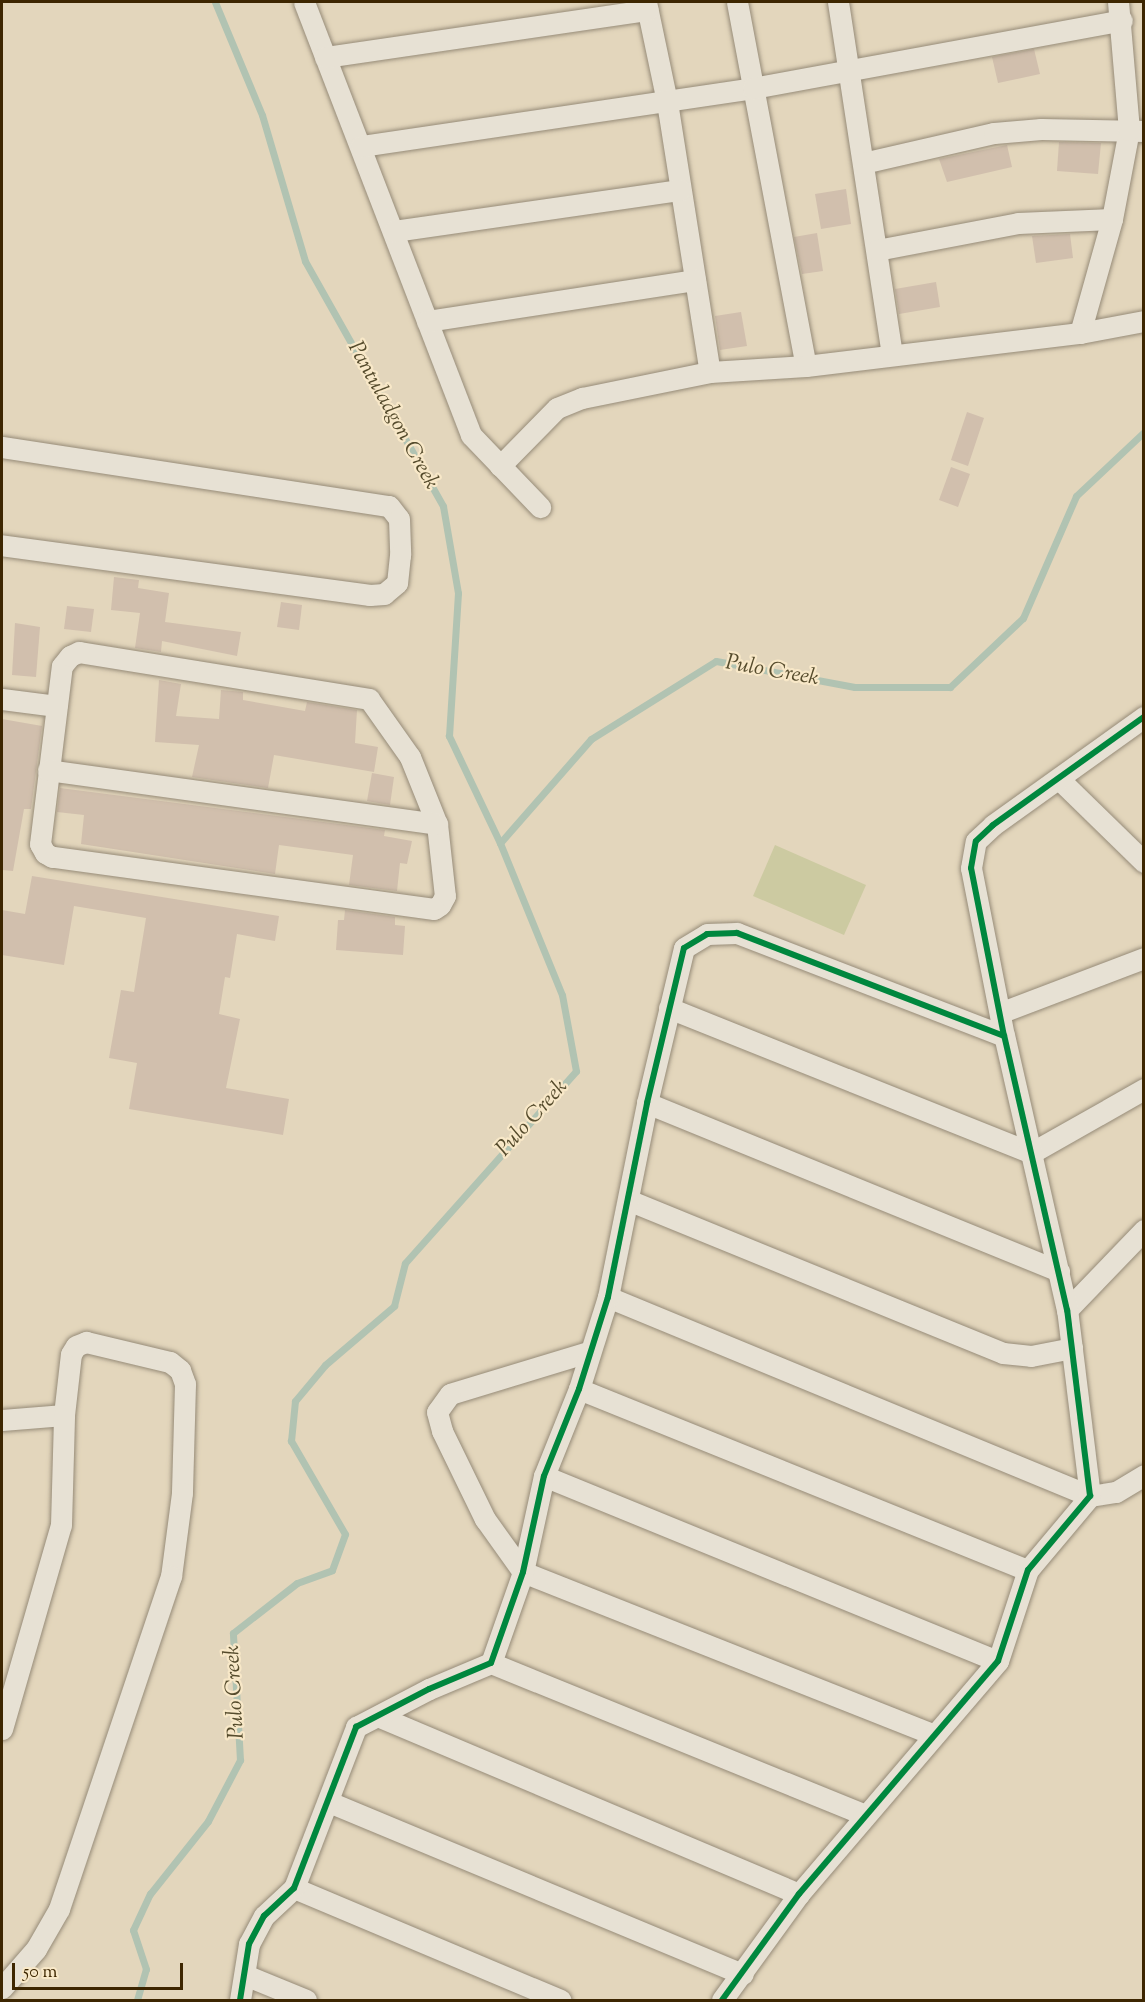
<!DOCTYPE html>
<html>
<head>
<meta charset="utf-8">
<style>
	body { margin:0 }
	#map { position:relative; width:1145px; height:2002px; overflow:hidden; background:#e3d6bc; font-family:"Sorts Mill Goudy",serif }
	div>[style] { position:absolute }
	.green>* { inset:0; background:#cccaa1 }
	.stream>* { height:7px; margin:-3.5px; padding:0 3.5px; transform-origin:3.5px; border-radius:3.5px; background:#b1c3b2 }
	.building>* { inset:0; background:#d1bfad }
	.roads { filter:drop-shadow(0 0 2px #968b78) drop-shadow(0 0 2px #968b78) }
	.street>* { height:21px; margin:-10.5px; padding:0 10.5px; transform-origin:10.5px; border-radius:10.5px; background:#e7e1d4 }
	.cycleway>* { height:6px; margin:-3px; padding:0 3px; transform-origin:3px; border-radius:3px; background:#00873e }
	span { translate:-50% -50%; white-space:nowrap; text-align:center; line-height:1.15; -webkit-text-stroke:4.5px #f8e8c8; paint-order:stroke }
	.water-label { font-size:22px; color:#554b2c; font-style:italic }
	.frame { position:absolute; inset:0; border:3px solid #3d2601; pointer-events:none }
	.scale { position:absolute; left:12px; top:1963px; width:171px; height:27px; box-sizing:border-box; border:3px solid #3d2601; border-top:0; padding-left:8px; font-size:18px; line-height:21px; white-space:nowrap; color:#3d2601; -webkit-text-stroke:4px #f8e8c8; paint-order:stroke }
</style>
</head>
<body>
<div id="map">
	<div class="green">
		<div style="clip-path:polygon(775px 845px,866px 885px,844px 935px,753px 896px)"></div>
	</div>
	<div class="stream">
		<div style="left:500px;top:843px;width:138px;rotate:-48.8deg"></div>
		<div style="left:591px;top:739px;width:147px;rotate:-32deg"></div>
		<div style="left:716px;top:661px;width:141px;rotate:10.6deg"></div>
		<div style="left:855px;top:687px;width:95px"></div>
		<div style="left:950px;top:687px;width:100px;rotate:-43.4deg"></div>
		<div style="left:1023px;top:618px;width:133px;rotate:-66.5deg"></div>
		<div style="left:1076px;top:496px;width:93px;rotate:-43.3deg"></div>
		<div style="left:137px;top:2000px;width:32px;rotate:-74deg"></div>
		<div style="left:146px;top:1969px;width:41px;rotate:-108.4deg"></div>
		<div style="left:133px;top:1930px;width:40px;rotate:-65deg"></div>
		<div style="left:150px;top:1894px;width:93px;rotate:-51.5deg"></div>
		<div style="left:208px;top:1821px;width:69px;rotate:-62.3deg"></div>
		<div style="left:240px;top:1760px;width:127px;rotate:-93.2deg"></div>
		<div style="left:233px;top:1633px;width:81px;rotate:-38deg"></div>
		<div style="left:297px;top:1583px;width:37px;rotate:-20deg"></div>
		<div style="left:332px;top:1570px;width:38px;rotate:-70deg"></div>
		<div style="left:345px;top:1534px;width:108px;rotate:-120.1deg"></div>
		<div style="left:291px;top:1441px;width:40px;rotate:-84.3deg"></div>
		<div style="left:295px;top:1401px;width:47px;rotate:-50.2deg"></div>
		<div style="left:325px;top:1365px;width:91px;rotate:-40.5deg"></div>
		<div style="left:394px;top:1306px;width:44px;rotate:-75.7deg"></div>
		<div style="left:405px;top:1263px;width:257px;rotate:-48.3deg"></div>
		<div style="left:576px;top:1071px;width:77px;rotate:-100.4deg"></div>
		<div style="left:562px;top:995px;width:164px;rotate:-112.2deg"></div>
		<div style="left:500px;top:843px;width:119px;rotate:-115.5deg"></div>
		<div style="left:449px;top:736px;width:143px;rotate:-86.4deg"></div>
		<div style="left:458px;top:593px;width:88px;rotate:-99.8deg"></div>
		<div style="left:443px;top:506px;width:281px;rotate:-119.4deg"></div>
		<div style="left:305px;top:261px;width:152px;rotate:-106.4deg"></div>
		<div style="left:262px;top:115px;width:122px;rotate:-112.6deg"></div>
	</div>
	<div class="building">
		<div style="clip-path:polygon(1034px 49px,1040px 74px,998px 83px,992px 57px)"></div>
		<div style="clip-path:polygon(1059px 142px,1101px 143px,1098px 174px,1057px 171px)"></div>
		<div style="clip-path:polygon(1007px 145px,1012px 167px,947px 182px,939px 159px)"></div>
		<div style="clip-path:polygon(846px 189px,851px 224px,821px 229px,815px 194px)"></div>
		<div style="clip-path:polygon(817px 233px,823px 271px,802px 274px,794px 237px)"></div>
		<div style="clip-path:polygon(1070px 234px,1073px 258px,1036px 263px,1032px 236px)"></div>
		<div style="clip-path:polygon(936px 282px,940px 307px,899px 314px,895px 289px)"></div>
		<div style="clip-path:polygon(741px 312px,747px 346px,720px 350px,715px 316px)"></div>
		<div style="clip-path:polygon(967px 412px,984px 418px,968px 466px,951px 460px)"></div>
		<div style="clip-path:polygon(951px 467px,970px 474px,958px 507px,939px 500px)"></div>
		<div style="clip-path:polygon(114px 577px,139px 580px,138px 588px,169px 593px,165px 622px,241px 632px,237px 656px,162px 641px,161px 652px,135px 648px,140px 613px,111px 610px)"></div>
		<div style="clip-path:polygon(281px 602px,302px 605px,299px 630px,277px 627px)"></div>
		<div style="clip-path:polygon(67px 606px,94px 609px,91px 632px,64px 629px)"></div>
		<div style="clip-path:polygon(15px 623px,40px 627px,36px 677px,12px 675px)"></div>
		<div style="clip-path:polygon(159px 680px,181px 684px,176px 716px,219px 719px,221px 690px,243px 692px,243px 700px,305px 711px,307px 702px,357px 710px,355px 743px,378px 747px,374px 772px,274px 755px,268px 788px,192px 777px,199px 745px,155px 742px)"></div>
		<div style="clip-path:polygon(2px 719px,42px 726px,31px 809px,24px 809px,13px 871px,2px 870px)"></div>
		<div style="clip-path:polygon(372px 773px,394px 777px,390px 805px,367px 801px)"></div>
		<div style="clip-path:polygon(60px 788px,385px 830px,384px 836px,412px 841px,407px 864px,400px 863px,397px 891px,349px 885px,353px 855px,279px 845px,275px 874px,81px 844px,84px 815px,57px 812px)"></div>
		<div style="clip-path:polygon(32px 876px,279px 916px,275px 941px,237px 934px,230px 978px,225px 977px,219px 1014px,240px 1019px,226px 1088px,289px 1099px,283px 1135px,129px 1109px,137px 1063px,109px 1058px,121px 990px,134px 992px,146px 918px,74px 906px,64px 965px,2px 955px,2px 910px,25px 914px)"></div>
		<div style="clip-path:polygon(345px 910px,395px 917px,395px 925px,405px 926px,403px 955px,336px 950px,338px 920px,344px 920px)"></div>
	</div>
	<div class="roads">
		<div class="street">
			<div style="left:304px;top:2px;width:464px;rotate:68.9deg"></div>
			<div style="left:471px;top:435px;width:100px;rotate:46.2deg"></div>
			<div style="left:646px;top:2px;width:102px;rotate:78.1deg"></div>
			<div style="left:667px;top:102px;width:273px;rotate:81deg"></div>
			<div style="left:737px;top:2px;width:370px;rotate:79.3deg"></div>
			<div style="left:838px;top:2px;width:356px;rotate:81.3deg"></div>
			<div style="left:325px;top:57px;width:326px;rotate:-8.3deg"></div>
			<div style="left:361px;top:146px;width:396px;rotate:-8.4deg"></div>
			<div style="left:753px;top:88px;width:375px;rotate:-10.4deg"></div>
			<div style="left:863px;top:163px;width:134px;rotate:-12.9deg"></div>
			<div style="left:994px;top:133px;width:47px;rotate:-4.9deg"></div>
			<div style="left:1041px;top:129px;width:103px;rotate:1.1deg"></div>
			<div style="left:394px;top:231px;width:289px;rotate:-8.2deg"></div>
			<div style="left:877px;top:250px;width:144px;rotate:-10.8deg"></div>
			<div style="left:1018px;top:223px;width:94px;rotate:-2.4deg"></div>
			<div style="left:427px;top:321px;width:271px;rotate:-8.7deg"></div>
			<div style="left:1080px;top:333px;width:118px;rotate:-74.3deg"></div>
			<div style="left:1112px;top:219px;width:91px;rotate:-79.2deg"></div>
			<div style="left:1129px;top:130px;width:128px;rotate:-94.9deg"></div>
			<div style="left:2px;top:447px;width:391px;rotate:8.7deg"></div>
			<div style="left:389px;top:506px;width:16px;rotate:52deg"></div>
			<div style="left:399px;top:519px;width:36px;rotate:88deg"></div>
			<div style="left:400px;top:555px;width:28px;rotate:96deg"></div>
			<div style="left:397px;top:583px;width:17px;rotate:140deg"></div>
			<div style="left:384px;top:594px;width:14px;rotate:176deg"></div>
			<div style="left:370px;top:595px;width:371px;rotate:-172.3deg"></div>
			<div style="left:500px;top:466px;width:81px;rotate:-45.5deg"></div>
			<div style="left:557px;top:408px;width:27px;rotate:-22deg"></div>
			<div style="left:582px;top:398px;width:131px;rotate:-11.5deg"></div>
			<div style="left:710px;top:372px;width:96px;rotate:-3.6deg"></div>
			<div style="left:806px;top:366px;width:276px;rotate:-6.9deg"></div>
			<div style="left:1080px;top:333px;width:65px;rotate:-10.6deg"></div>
			<div style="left:79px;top:652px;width:294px;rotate:9.2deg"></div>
			<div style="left:369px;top:699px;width:71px;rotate:54.7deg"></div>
			<div style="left:410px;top:757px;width:72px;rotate:68.1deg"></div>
			<div style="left:437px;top:824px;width:72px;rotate:83.7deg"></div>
			<div style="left:445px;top:896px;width:10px;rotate:119deg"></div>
			<div style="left:440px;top:905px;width:7px;rotate:146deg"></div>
			<div style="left:434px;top:909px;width:386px;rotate:-172.2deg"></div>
			<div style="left:52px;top:857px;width:8px;rotate:-150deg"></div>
			<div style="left:45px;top:853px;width:10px;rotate:-119deg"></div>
			<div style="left:40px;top:844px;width:179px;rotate:-83deg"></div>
			<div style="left:62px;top:666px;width:13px;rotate:-51deg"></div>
			<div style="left:70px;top:656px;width:10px;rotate:-24deg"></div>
			<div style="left:2px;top:699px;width:55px;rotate:7.3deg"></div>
			<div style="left:48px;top:770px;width:393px;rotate:7.9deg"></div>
			<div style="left:1059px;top:779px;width:119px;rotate:44.3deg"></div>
			<div style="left:669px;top:1008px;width:390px;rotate:21.8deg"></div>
			<div style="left:1031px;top:1153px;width:130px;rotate:-29.5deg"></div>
			<div style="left:1002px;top:1012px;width:152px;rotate:-20.8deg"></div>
			<div style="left:647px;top:1103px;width:445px;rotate:22.2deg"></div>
			<div style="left:628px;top:1200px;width:405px;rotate:22.2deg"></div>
			<div style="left:1003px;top:1353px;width:28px;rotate:6deg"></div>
			<div style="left:1031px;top:1356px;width:42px;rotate:-11deg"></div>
			<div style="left:608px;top:1297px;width:521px;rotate:22.43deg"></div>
			<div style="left:1090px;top:1496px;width:26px;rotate:-9deg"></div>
			<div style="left:1116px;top:1492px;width:33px;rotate:-31deg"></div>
			<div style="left:1067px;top:1310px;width:111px;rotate:-46.1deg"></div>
			<div style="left:588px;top:1352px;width:144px;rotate:163.1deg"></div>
			<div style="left:450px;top:1394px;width:22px;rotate:126deg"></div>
			<div style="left:437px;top:1412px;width:20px;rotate:75deg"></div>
			<div style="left:442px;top:1431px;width:98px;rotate:64deg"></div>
			<div style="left:485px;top:1519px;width:65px;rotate:54.4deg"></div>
			<div style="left:523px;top:1572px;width:441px;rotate:21.6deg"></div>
			<div style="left:579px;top:1389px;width:484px;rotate:22deg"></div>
			<div style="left:2px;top:1420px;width:62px;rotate:-4.6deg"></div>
			<div style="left:64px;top:1415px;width:61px;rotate:-83.5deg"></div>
			<div style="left:71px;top:1354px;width:9px;rotate:-58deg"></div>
			<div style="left:76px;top:1346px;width:11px;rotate:-22deg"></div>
			<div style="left:86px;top:1342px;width:86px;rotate:13.4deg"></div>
			<div style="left:170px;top:1362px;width:13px;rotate:39deg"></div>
			<div style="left:180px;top:1370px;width:15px;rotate:70deg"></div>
			<div style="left:185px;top:1384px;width:109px;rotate:91.6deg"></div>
			<div style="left:182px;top:1493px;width:84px;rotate:97.5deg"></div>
			<div style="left:171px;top:1576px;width:351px;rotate:108.6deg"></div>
			<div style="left:59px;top:1909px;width:46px;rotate:119.9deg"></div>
			<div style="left:36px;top:1949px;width:52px;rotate:131.1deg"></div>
			<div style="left:544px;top:1476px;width:490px;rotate:22.2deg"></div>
			<div style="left:491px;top:1663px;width:404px;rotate:22.1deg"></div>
			<div style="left:380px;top:1717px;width:455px;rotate:22.9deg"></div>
			<div style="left:2px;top:1729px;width:212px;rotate:-73.9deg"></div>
			<div style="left:61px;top:1525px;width:110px;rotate:-88.4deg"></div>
			<div style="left:329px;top:1802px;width:448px;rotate:22.6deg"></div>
			<div style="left:294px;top:1888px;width:289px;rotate:22.8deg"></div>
			<div style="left:245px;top:1975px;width:66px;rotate:22.3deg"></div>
			<div style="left:240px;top:2000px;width:57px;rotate:-80.9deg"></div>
			<div style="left:249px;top:1944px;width:32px;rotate:-62deg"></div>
			<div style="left:264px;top:1916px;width:41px;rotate:-43deg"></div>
			<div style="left:294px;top:1888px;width:173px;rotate:-68.9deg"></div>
			<div style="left:356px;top:1727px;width:82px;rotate:-27.5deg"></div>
			<div style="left:429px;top:1689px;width:67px;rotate:-22.8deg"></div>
			<div style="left:491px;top:1663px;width:96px;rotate:-70.6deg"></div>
			<div style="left:523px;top:1572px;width:98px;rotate:-77.7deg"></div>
			<div style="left:544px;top:1476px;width:94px;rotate:-68.1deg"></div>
			<div style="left:579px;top:1389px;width:96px;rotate:-72.5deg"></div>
			<div style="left:608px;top:1297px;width:198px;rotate:-78.6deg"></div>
			<div style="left:647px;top:1103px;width:159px;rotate:-76.6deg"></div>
			<div style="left:684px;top:948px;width:27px;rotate:-31deg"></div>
			<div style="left:707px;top:934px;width:30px;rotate:-2deg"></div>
			<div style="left:737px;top:933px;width:286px;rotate:21.1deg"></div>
			<div style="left:722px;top:2000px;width:131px;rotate:-54deg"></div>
			<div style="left:799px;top:1894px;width:306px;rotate:-49.5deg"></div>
			<div style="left:998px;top:1661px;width:96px;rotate:-71.8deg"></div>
			<div style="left:1028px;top:1570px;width:97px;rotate:-50deg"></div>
			<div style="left:1090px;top:1496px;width:187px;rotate:-97deg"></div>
			<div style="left:1067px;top:1310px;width:281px;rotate:-102.9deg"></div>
			<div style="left:1004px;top:1036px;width:171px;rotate:-101.1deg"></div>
			<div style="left:971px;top:868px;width:27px;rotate:-80deg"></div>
			<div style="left:976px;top:841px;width:23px;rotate:-43deg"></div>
			<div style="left:993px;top:825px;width:186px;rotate:-35.6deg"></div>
		</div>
	</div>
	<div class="cycleway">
		<div style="left:240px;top:2000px;width:57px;rotate:-80.9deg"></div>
		<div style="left:249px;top:1944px;width:32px;rotate:-62deg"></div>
		<div style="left:264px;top:1916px;width:41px;rotate:-43deg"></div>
		<div style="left:294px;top:1888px;width:173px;rotate:-68.9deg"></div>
		<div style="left:356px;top:1727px;width:82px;rotate:-27.5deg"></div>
		<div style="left:429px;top:1689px;width:67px;rotate:-22.8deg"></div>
		<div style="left:491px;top:1663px;width:96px;rotate:-70.6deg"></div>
		<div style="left:523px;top:1572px;width:98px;rotate:-77.7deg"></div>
		<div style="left:544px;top:1476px;width:94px;rotate:-68.1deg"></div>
		<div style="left:579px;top:1389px;width:96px;rotate:-72.5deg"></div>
		<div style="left:608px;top:1297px;width:198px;rotate:-78.6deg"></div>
		<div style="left:647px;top:1103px;width:159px;rotate:-76.6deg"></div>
		<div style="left:684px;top:948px;width:27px;rotate:-31deg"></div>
		<div style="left:707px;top:934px;width:30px;rotate:-2deg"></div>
		<div style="left:737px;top:933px;width:286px;rotate:21.1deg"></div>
		<div style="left:722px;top:2000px;width:131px;rotate:-54deg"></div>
		<div style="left:799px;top:1894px;width:306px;rotate:-49.5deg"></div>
		<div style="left:998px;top:1661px;width:96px;rotate:-71.8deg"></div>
		<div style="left:1028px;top:1570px;width:97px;rotate:-50deg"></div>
		<div style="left:1090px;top:1496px;width:187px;rotate:-97deg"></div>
		<div style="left:1067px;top:1310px;width:281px;rotate:-102.9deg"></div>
		<div style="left:1004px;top:1036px;width:171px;rotate:-101.1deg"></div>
		<div style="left:971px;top:868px;width:27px;rotate:-80deg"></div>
		<div style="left:976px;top:841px;width:23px;rotate:-43deg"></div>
		<div style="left:993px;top:825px;width:186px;rotate:-35.6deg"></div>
	</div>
	<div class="water-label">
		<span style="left:392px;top:416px;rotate:61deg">Pantuladgon Creek</span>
		<span style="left:772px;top:672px;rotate:10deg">Pulo Creek</span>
		<span style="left:533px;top:1119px;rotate:-48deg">Pulo Creek</span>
		<span style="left:236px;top:1692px;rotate:-93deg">Pulo Creek</span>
	</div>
	<div class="frame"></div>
	<div class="scale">50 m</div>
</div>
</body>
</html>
